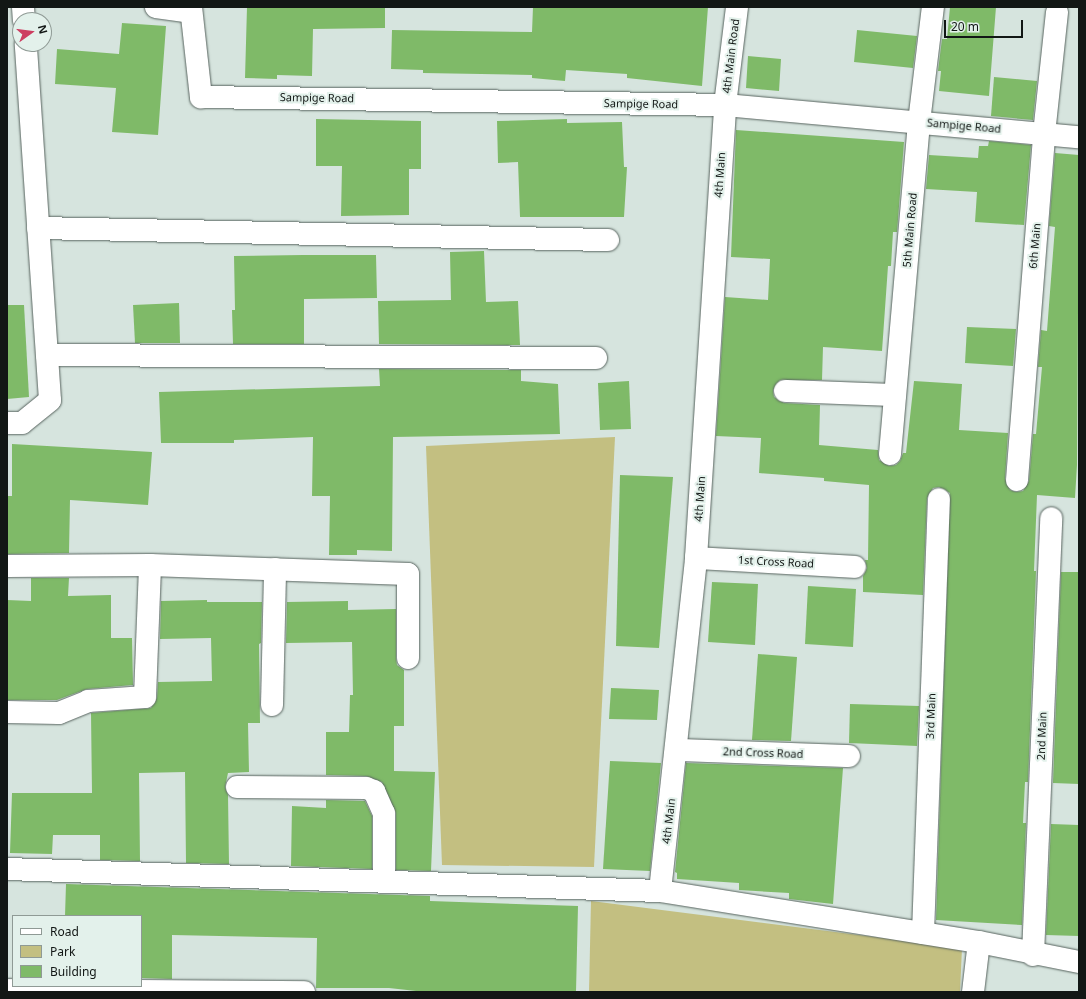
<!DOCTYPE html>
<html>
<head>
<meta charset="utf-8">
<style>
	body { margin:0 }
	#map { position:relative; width:1086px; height:999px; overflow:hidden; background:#d6e4de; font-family:"Noto Sans",sans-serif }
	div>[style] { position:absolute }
	.green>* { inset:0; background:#c3bf81 }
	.building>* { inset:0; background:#7fba68 }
	.roads { filter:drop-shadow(0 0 1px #58645f) drop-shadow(0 0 1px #58645f) }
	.minor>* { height:22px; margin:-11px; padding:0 11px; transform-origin:11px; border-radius:11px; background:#fff }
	span { translate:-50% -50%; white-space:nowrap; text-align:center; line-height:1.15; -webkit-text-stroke:4px #e3f1eb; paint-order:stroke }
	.street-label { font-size:11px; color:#121715 }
	.frame { position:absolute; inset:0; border:8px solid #121715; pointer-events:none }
	.legend { position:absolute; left:12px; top:915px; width:130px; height:72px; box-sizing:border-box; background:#e3f1eb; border:1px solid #8f9a95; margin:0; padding:5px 7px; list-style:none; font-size:12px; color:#121715 }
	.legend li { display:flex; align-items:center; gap:8px; height:20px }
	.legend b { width:20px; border:1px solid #8f9a95 }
	.north { position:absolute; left:12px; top:12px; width:40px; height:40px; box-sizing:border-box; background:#e3f1eb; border:1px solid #8f9a95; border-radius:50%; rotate:76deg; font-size:11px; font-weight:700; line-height:16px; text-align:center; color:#121715 }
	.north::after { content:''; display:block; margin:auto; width:14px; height:18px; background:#cd3e61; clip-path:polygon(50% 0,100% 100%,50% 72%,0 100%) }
	.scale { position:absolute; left:944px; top:20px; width:79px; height:18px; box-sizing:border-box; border:2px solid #121715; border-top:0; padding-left:5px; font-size:12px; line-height:14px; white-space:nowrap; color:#121715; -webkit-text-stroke:3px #e3f1eb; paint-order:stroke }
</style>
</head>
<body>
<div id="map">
	<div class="green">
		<div style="clip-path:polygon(615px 437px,594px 867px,442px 865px,426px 446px)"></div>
		<div style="clip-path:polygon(591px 901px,962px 948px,960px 992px,589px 992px)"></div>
	</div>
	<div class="building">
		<div style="clip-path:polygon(247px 7px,385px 7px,385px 28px,313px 29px,312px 76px,277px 75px,277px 79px,245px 78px)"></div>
		<div style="clip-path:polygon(533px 7px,708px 7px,702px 86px,627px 78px,627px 74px,566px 70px,565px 81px,532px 78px,532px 75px,423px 73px,423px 70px,391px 69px,392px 30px,532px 32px)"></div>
		<div style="clip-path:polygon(950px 7px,996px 7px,989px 96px,939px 91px,941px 71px,938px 71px,942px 39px,947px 39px)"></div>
		<div style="clip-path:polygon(122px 23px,166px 26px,158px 135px,112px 132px,116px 88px,55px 84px,57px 49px,119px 54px)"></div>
		<div style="clip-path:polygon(857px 30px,917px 36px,913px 68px,854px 62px)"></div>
		<div style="clip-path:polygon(748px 56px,781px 59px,779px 91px,746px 88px)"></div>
		<div style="clip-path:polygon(994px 77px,1037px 81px,1033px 120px,991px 116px)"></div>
		<div style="clip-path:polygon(316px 119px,421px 121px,421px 169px,409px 169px,409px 215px,341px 216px,342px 166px,316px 166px)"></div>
		<div style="clip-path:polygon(567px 119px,567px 123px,622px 122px,624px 167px,627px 167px,624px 217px,520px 217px,518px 162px,498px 163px,497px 121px)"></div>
		<div style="clip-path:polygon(736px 130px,904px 142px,897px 232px,893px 232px,891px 266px,888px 266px,882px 351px,823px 347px,822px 380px,780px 380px,773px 390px,774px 397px,784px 403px,820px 405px,819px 445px,878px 450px,879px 460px,889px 466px,896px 465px,900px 461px,903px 453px,906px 453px,914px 381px,962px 384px,959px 430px,1008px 433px,1005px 479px,1010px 490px,1016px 492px,1023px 491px,1029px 481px,1033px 434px,1036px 434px,1042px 367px,1038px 367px,1041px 330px,1047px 331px,1055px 227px,1049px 226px,1055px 153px,1079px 155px,1077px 465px,1075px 498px,1037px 495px,1034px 571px,1036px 571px,1028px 782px,1025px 782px,1023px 823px,1026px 823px,1022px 925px,936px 920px,950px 493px,939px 487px,933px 488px,927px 498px,923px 595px,863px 592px,863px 576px,867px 568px,865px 560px,868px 560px,869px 485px,824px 481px,824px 478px,759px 473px,761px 438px,716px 436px,725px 297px,768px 300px,770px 259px,731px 257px)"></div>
		<div style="clip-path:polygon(989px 141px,1031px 145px,1024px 225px,975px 222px,977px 192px,926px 189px,929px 155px,978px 158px,979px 146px,988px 146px)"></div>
		<div style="clip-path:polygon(484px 251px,486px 302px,518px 301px,520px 345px,379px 344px,378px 301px,451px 300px,450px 252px)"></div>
		<div style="clip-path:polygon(303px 255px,376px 255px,377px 298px,304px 299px,304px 344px,233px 344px,232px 310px,235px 310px,234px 256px)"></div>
		<div style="clip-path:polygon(179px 303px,180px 343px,135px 343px,133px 305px)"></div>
		<div style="clip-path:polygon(7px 305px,24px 305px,29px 397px,7px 399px)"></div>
		<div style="clip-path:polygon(967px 327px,1016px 329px,1013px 366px,965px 363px)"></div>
		<div style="clip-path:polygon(379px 369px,521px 370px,521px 381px,558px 384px,560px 434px,393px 437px,392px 551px,357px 550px,357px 555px,329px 555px,330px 496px,312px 496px,313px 437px,234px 440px,234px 443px,161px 443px,159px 392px,380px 386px)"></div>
		<div style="clip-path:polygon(629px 381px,631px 429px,600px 430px,598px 383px)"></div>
		<div style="clip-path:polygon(12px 444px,152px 452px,148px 505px,70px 500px,69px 553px,7px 554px,7px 496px,12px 496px)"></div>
		<div style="clip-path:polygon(620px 475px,673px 477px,659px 648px,616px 646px)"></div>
		<div style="clip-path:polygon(1061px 572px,1079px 572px,1079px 784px,1053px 783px)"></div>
		<div style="clip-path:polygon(31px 578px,69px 578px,68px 596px,111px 595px,111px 638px,132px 638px,133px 685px,87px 689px,57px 700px,7px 700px,7px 600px,31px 601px)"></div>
		<div style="clip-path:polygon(712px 582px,758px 584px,755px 645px,708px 642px)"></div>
		<div style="clip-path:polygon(808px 586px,856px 589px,853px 647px,805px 644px)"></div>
		<div style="clip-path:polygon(207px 600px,207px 602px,262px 602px,261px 643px,259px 644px,260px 723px,248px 723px,249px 772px,228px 773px,225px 787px,228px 795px,229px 864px,186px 863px,185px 772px,139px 773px,140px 861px,100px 860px,100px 835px,53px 835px,52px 854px,10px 853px,12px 793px,92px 793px,91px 713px,151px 708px,157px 698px,158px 682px,212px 681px,211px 638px,160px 639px,161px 601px)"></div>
		<div style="clip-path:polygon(348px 601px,348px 610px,396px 609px,396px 658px,397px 665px,404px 670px,404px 726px,394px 726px,394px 771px,435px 772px,431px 871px,396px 870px,396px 813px,382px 782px,366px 776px,326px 775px,326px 732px,349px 732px,350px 695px,353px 695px,352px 642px,286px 643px,287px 602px)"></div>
		<div style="clip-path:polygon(758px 654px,797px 657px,791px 741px,752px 740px)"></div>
		<div style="clip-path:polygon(611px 688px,659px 690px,657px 720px,609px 719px)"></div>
		<div style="clip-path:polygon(850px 704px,919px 706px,917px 746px,849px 743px)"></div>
		<div style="clip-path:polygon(610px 761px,661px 763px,650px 871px,603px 869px)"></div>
		<div style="clip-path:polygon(686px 763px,843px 768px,833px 904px,789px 899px,789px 893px,739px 890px,739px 883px,677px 879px,677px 873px,675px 872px)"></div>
		<div style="clip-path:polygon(326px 800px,365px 801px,372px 816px,372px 869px,291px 866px,292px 806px,326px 808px)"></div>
		<div style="clip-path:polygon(1051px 824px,1079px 825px,1079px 936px,1046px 935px)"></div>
		<div style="clip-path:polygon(66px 884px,430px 896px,430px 901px,578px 906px,576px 992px,425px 992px,389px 988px,316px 988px,317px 938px,172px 935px,172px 979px,141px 978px,141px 916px,65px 916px)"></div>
	</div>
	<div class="roads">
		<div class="minor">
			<div style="left:23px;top:7px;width:13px;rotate:86deg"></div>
			<div style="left:156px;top:7px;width:35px;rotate:8deg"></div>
			<div style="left:191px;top:7px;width:91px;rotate:83.7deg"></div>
			<div style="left:201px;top:97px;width:524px;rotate:0.87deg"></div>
			<div style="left:725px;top:105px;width:355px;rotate:5.2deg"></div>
			<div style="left:38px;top:228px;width:570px;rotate:1.21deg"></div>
			<div style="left:47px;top:355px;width:549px;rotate:0.31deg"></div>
			<div style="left:785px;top:391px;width:110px;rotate:2.1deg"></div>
			<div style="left:7px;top:423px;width:15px"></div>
			<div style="left:22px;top:423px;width:36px;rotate:-39deg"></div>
			<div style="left:50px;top:400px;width:357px;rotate:-93.9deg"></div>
			<div style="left:890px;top:454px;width:333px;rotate:-85deg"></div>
			<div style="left:919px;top:122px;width:116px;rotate:-83.1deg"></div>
			<div style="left:1017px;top:480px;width:347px;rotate:-85.5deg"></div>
			<div style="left:1044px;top:134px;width:122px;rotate:-83.9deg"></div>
			<div style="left:696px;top:558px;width:159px;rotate:3.2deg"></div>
			<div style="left:7px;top:566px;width:143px;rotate:-0.4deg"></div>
			<div style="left:150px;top:565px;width:258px;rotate:2deg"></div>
			<div style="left:408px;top:574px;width:84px;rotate:90deg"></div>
			<div style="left:272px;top:705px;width:136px;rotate:-88.7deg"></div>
			<div style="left:7px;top:712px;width:52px;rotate:1.1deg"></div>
			<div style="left:59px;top:713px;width:31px;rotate:-22deg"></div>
			<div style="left:88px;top:701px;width:57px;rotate:-4deg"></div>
			<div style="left:145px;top:697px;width:132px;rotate:-87.8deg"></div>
			<div style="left:677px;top:750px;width:172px;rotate:2deg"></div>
			<div style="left:237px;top:787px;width:129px;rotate:0.4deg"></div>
			<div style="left:366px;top:788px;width:9px;rotate:21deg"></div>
			<div style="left:374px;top:791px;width:24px;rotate:66deg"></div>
			<div style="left:384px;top:813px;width:68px;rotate:90deg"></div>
			<div style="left:7px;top:869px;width:653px;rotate:1.93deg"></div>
			<div style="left:660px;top:891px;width:323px;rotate:9.1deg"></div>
			<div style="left:979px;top:942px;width:102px;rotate:11.3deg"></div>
			<div style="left:660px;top:891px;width:335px;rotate:-83.8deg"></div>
			<div style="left:696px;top:558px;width:454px;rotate:-86.3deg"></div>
			<div style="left:725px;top:105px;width:99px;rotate:-83deg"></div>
			<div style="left:923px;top:933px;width:434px;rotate:-87.9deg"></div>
			<div style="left:1033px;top:955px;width:437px;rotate:-87.6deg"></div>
			<div style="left:7px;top:990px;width:297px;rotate:0.4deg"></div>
			<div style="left:973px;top:992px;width:50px;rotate:-83.2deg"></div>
		</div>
	</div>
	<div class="street-label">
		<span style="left:731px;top:56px;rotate:-83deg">4th Main Road</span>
		<span style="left:317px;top:98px;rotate:1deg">Sampige Road</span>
		<span style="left:641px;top:104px;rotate:1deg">Sampige Road</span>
		<span style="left:964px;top:126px;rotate:5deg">Sampige Road</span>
		<span style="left:720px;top:175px;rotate:-86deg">4th Main</span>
		<span style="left:910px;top:230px;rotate:-85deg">5th Main Road</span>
		<span style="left:1035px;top:246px;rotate:-85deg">6th Main</span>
		<span style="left:700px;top:499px;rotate:-86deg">4th Main</span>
		<span style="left:776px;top:562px;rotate:3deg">1st Cross Road</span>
		<span style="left:931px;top:716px;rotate:-88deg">3rd Main</span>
		<span style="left:1042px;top:736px;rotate:-88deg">2nd Main</span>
		<span style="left:763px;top:753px;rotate:2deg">2nd Cross Road</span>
		<span style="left:669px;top:821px;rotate:-83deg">4th Main</span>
	</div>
	<div class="frame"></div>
	<ul class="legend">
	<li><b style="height:5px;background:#fff"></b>Road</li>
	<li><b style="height:11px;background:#c3bf81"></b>Park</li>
	<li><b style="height:11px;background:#7fba68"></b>Building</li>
	</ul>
	<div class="north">N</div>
	<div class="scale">20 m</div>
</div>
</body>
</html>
